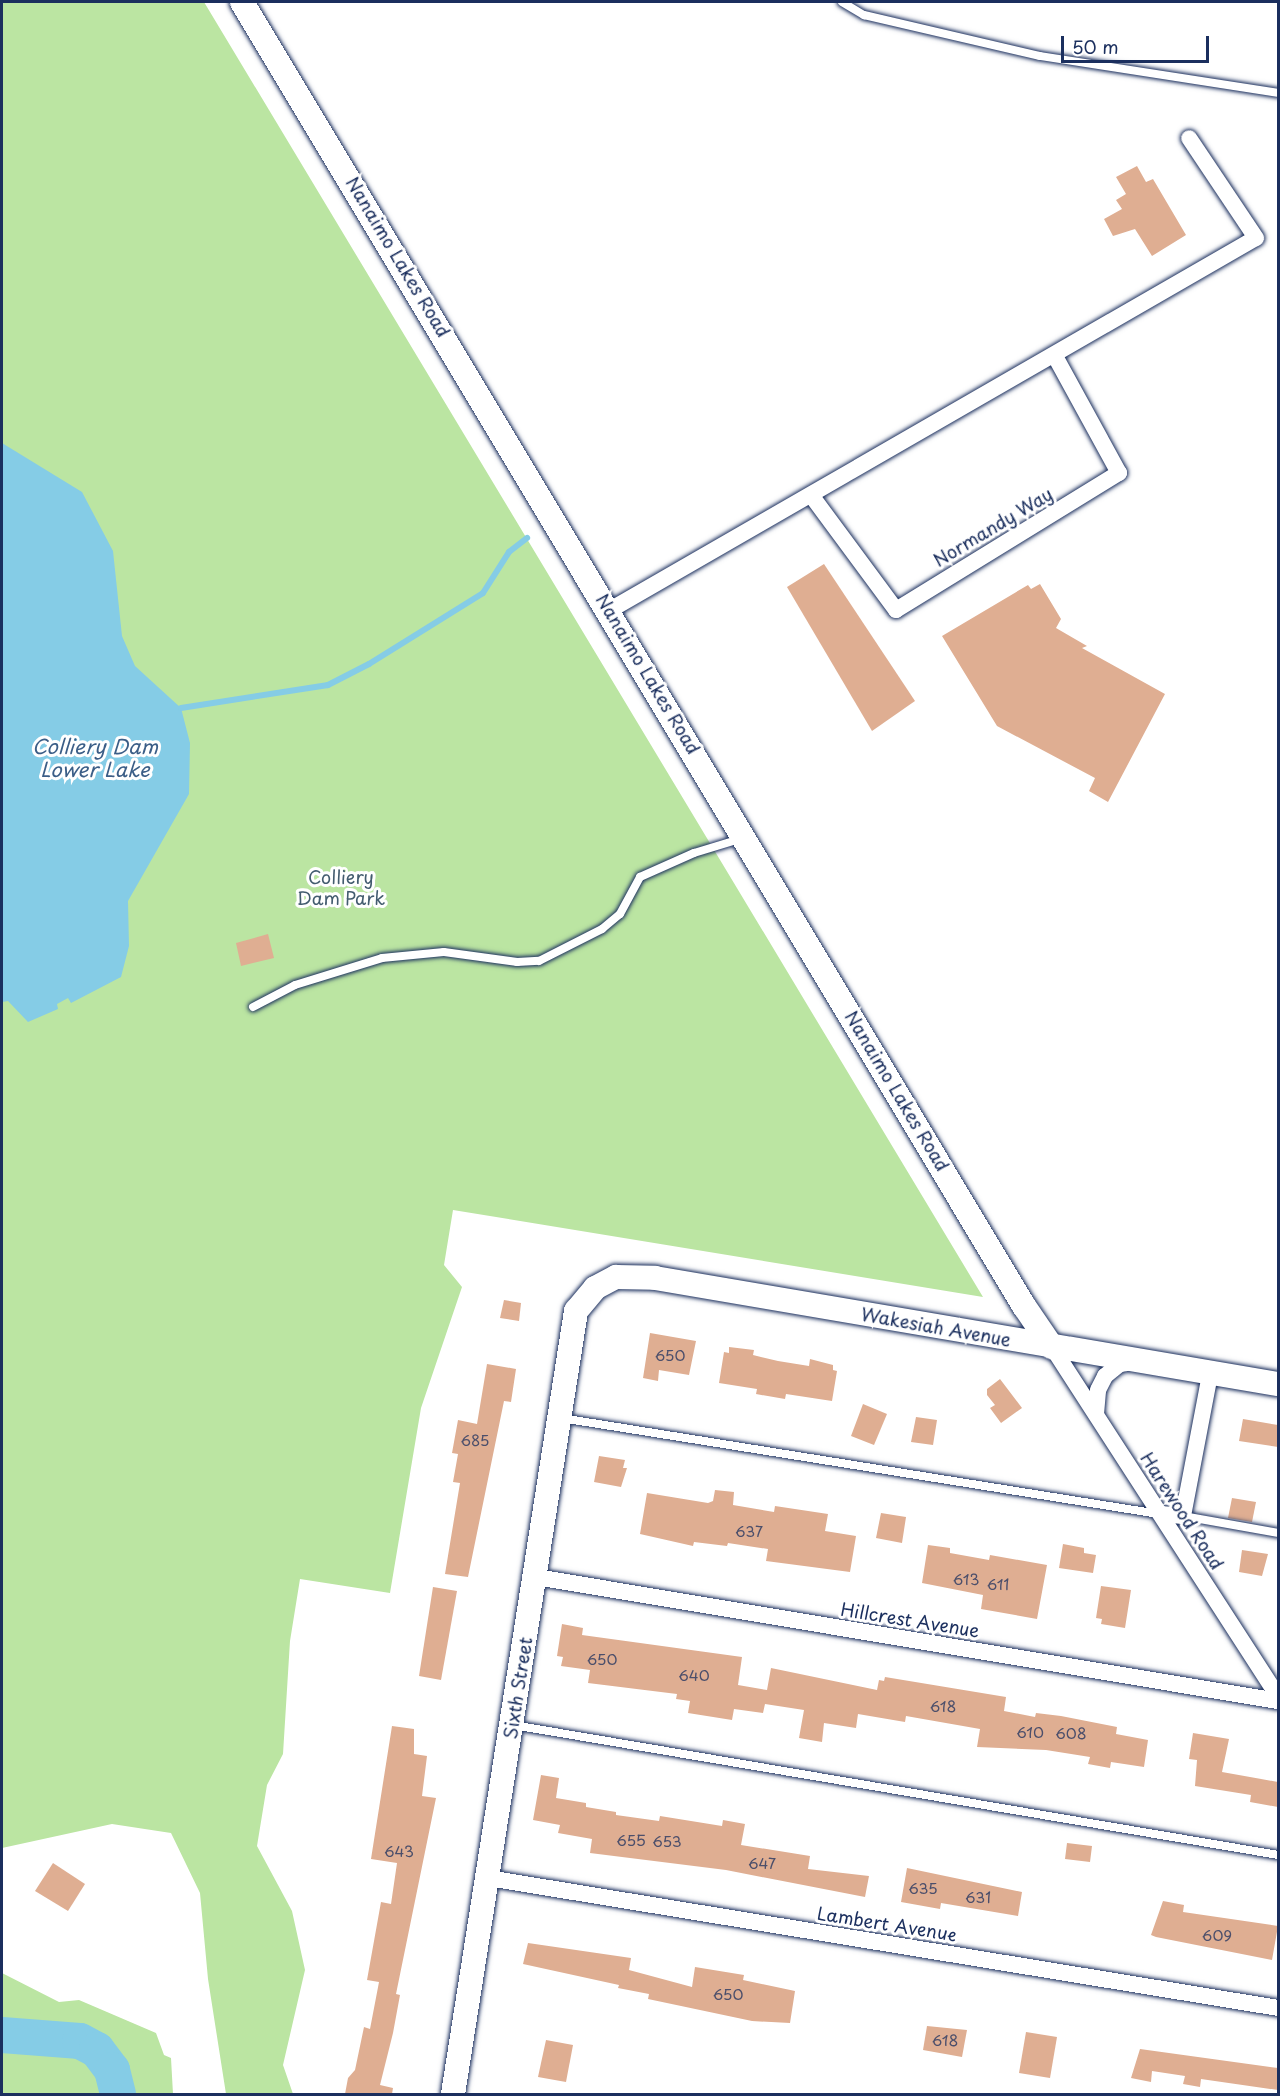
<!DOCTYPE html>
<html>
<head>
<meta charset="utf-8">
<style>
	body { margin:0 }
	#map { position:relative; width:1280px; height:2096px; overflow:hidden; background:#fff; font-family:"Playpen Sans",sans-serif }
	div>[style] { position:absolute }
	.green>* { inset:0; background:#bbe5a2 }
	.water>* { inset:0; background:#85cce6 }
	.stream>* { height:6px; margin:-3px; padding:0 3px; transform-origin:3px; border-radius:3px; background:#85cce6 }
	.river>* { height:36px; margin:-18px; padding:0 18px; transform-origin:18px; border-radius:18px; background:#85cce6 }
	.building>* { inset:0; background:#dfae92 }
	.roads { filter:drop-shadow(0 0 2px #1b2f5e) drop-shadow(0 0 2px #1b2f5e) }
	.lane>* { height:8px; margin:-4px; padding:0 4px; transform-origin:4px; border-radius:4px; background:#fff }
	.street>* { height:16px; margin:-8px; padding:0 8px; transform-origin:8px; border-radius:8px; background:#fff }
	.secondary>* { height:24px; margin:-12px; padding:0 12px; transform-origin:12px; border-radius:12px; background:#fff }
	span { translate:-50% -50%; white-space:nowrap; text-align:center; line-height:1.15; -webkit-text-stroke:6px #fff; paint-order:stroke }
	.number-label { font-size:15px; color:#4c4f6b }
	.number-label span { -webkit-text-stroke-width:0 }
	.street-label { font-size:18px; color:#1b2f5e }
	.park-label { font-size:18px; color:#435c6f }
	.water-label { font-size:20px; color:#3b5e87; font-style:italic }
	.frame { position:absolute; inset:0; border:3px solid #1b2f5e; pointer-events:none }
	.scale { position:absolute; left:1061px; top:36px; width:148px; height:27px; box-sizing:border-box; border:3px solid #1b2f5e; border-top:0; padding-left:8px; font-size:18px; line-height:21px; white-space:nowrap; color:#1b2f5e; -webkit-text-stroke:4px #fff; paint-order:stroke }
</style>
</head>
<body>
<div id="map">
	<div class="green">
		<div style="clip-path:polygon(2px 2px,204px 2px,983px 1297px,453px 1210px,444px 1265px,462px 1287px,421px 1408px,390px 1593px,300px 1579px,290px 1641px,283px 1754px,267px 1785px,257px 1846px,292px 1911px,305px 1970px,283px 2065px,293px 2094px,226px 2094px,208px 1979px,200px 1893px,171px 1833px,112px 1824px,2px 1848px)"></div>
		<div style="clip-path:polygon(2px 1973px,59px 2002px,79px 2000px,156px 2033px,164px 2055px,171px 2058px,173px 2094px,2px 2094px)"></div>
	</div>
	<div class="water">
		<div style="clip-path:polygon(2px 443px,82px 492px,113px 551px,122px 636px,135px 666px,181px 708px,190px 743px,189px 794px,128px 901px,129px 946px,121px 977px,71px 1003px,68px 998px,57px 1004px,58px 1009px,28px 1022px,8px 1001px,2px 1002px)"></div>
	</div>
	<div class="stream">
		<div style="left:181px;top:708px;width:149px;rotate:-8.9deg"></div>
		<div style="left:328px;top:685px;width:46px;rotate:-27.1deg"></div>
		<div style="left:369px;top:664px;width:134px;rotate:-31.9deg"></div>
		<div style="left:483px;top:593px;width:49px;rotate:-57.6deg"></div>
		<div style="left:509px;top:552px;width:23px;rotate:-38deg"></div>
	</div>
	<div class="river">
		<div style="left:2px;top:2035px;width:78px;rotate:4.4deg"></div>
		<div style="left:80px;top:2041px;width:19px;rotate:28deg"></div>
		<div style="left:97px;top:2050px;width:25px;rotate:53deg"></div>
		<div style="left:112px;top:2070px;width:25px;rotate:76deg"></div>
	</div>
	<div class="building">
		<div style="clip-path:polygon(1137px 166px,1146px 182px,1153px 179px,1186px 235px,1152px 256px,1135px 229px,1113px 236px,1104px 219px,1122px 209px,1116px 200px,1126px 194px,1116px 177px)"></div>
		<div style="clip-path:polygon(824px 564px,915px 701px,872px 731px,787px 587px)"></div>
		<div style="clip-path:polygon(1040px 584px,1061px 619px,1056px 628px,1087px 646px,1082px 648px,1165px 694px,1108px 802px,1089px 791px,1095px 778px,997px 726px,942px 636px,1028px 585px,1031px 589px)"></div>
		<div style="clip-path:polygon(268px 934px,274px 958px,241px 966px,236px 943px)"></div>
		<div style="clip-path:polygon(504px 1300px,521px 1303px,519px 1321px,500px 1318px)"></div>
		<div style="clip-path:polygon(650px 1333px,696px 1341px,689px 1375px,659px 1370px,658px 1381px,643px 1378px)"></div>
		<div style="clip-path:polygon(729px 1347px,754px 1350px,753px 1355px,778px 1361px,809px 1366px,810px 1359px,833px 1365px,833px 1370px,837px 1371px,832px 1401px,786px 1394px,785px 1399px,756px 1394px,757px 1389px,719px 1383px,724px 1352px,729px 1353px)"></div>
		<div style="clip-path:polygon(487px 1364px,516px 1369px,511px 1402px,504px 1401px,468px 1577px,445px 1574px,460px 1483px,453px 1482px,458px 1454px,452px 1453px,458px 1420px,477px 1424px)"></div>
		<div style="clip-path:polygon(1000px 1379px,1022px 1408px,1001px 1423px,990px 1408px,995px 1405px,987px 1395px,987px 1389px)"></div>
		<div style="clip-path:polygon(863px 1404px,887px 1414px,874px 1445px,851px 1436px)"></div>
		<div style="clip-path:polygon(916px 1417px,937px 1420px,933px 1445px,911px 1442px)"></div>
		<div style="clip-path:polygon(1243px 1419px,1278px 1425px,1278px 1447px,1239px 1441px)"></div>
		<div style="clip-path:polygon(599px 1456px,625px 1460px,623px 1468px,627px 1468px,621px 1487px,594px 1482px)"></div>
		<div style="clip-path:polygon(715px 1490px,734px 1492px,733px 1505px,774px 1512px,775px 1506px,828px 1514px,825px 1531px,856px 1536px,850px 1572px,766px 1561px,768px 1549px,728px 1543px,727px 1546px,694px 1542px,693px 1546px,640px 1534px,647px 1493px,708px 1503px,713px 1501px)"></div>
		<div style="clip-path:polygon(1232px 1498px,1256px 1502px,1252px 1522px,1228px 1518px)"></div>
		<div style="clip-path:polygon(881px 1513px,906px 1517px,902px 1543px,876px 1538px)"></div>
		<div style="clip-path:polygon(1063px 1544px,1084px 1548px,1084px 1553px,1096px 1555px,1093px 1573px,1059px 1568px)"></div>
		<div style="clip-path:polygon(928px 1545px,950px 1548px,950px 1553px,989px 1560px,990px 1555px,1047px 1565px,1037px 1619px,981px 1609px,983px 1595px,922px 1583px)"></div>
		<div style="clip-path:polygon(1242px 1550px,1268px 1554px,1262px 1576px,1239px 1572px)"></div>
		<div style="clip-path:polygon(1101px 1586px,1131px 1590px,1125px 1628px,1101px 1624px,1102px 1619px,1096px 1618px)"></div>
		<div style="clip-path:polygon(433px 1587px,457px 1591px,441px 1680px,419px 1676px)"></div>
		<div style="clip-path:polygon(562px 1624px,583px 1628px,582px 1635px,742px 1657px,738px 1685px,767px 1690px,771px 1668px,877px 1690px,879px 1680px,884px 1681px,885px 1677px,1006px 1697px,1004px 1711px,1035px 1717px,1036px 1713px,1061px 1716px,1117px 1727px,1116px 1734px,1148px 1740px,1144px 1767px,1111px 1762px,1110px 1768px,1088px 1764px,1090px 1757px,1046px 1750px,977px 1747px,980px 1729px,906px 1716px,905px 1722px,858px 1714px,856px 1728px,824px 1723px,822px 1742px,799px 1738px,804px 1710px,765px 1704px,763px 1713px,734px 1709px,732px 1720px,688px 1713px,690px 1701px,676px 1699px,677px 1694px,588px 1683px,590px 1670px,561px 1666px,563px 1657px,557px 1656px)"></div>
		<div style="clip-path:polygon(392px 1726px,414px 1729px,414px 1754px,427px 1756px,422px 1796px,436px 1798px,396px 1994px,400px 1995px,393px 2033px,380px 2085px,393px 2088px,392px 2094px,345px 2094px,348px 2078px,355px 2070px,364px 2027px,370px 2029px,379px 1982px,367px 1980px,381px 1902px,391px 1904px,397px 1863px,371px 1859px)"></div>
		<div style="clip-path:polygon(1193px 1733px,1229px 1739px,1222px 1772px,1278px 1782px,1278px 1807px,1250px 1802px,1251px 1795px,1195px 1786px,1197px 1760px,1189px 1759px)"></div>
		<div style="clip-path:polygon(541px 1775px,559px 1778px,556px 1798px,586px 1803px,586px 1807px,616px 1812px,616px 1815px,659px 1821px,660px 1816px,722px 1826px,723px 1820px,745px 1824px,741px 1845px,810px 1856px,808px 1869px,869px 1876px,865px 1897px,726px 1870px,590px 1853px,592px 1839px,558px 1833px,560px 1825px,533px 1820px)"></div>
		<div style="clip-path:polygon(1067px 1843px,1092px 1846px,1090px 1862px,1065px 1859px)"></div>
		<div style="clip-path:polygon(53px 1863px,85px 1884px,68px 1911px,35px 1891px)"></div>
		<div style="clip-path:polygon(907px 1868px,1022px 1892px,1018px 1916px,941px 1903px,940px 1909px,901px 1902px)"></div>
		<div style="clip-path:polygon(1163px 1901px,1184px 1905px,1183px 1912px,1278px 1926px,1272px 1960px,1156px 1937px,1151px 1935px)"></div>
		<div style="clip-path:polygon(528px 1943px,631px 1958px,629px 1970px,692px 1987px,695px 1967px,744px 1975px,743px 1980px,795px 1991px,790px 2023px,752px 2021px,648px 1999px,649px 1994px,618px 1988px,619px 1985px,523px 1964px)"></div>
		<div style="clip-path:polygon(927px 2026px,967px 2030px,962px 2057px,923px 2050px)"></div>
		<div style="clip-path:polygon(1026px 2032px,1057px 2037px,1050px 2078px,1019px 2073px)"></div>
		<div style="clip-path:polygon(546px 2040px,573px 2045px,566px 2082px,538px 2077px)"></div>
		<div style="clip-path:polygon(1140px 2049px,1278px 2068px,1278px 2090px,1201px 2079px,1200px 2087px,1183px 2084px,1185px 2076px,1152px 2071px,1151px 2082px,1131px 2078px)"></div>
	</div>
	<div class="roads">
		<div class="lane">
			<div style="left:842px;top:2px;width:26px;rotate:31deg"></div>
			<div style="left:864px;top:15px;width:181px;rotate:13.1deg"></div>
			<div style="left:1040px;top:56px;width:241px;rotate:8.8deg"></div>
			<div style="left:253px;top:1007px;width:47px;rotate:-27.6deg"></div>
			<div style="left:295px;top:985px;width:91px;rotate:-17.2deg"></div>
			<div style="left:382px;top:958px;width:62px;rotate:-5.5deg"></div>
			<div style="left:444px;top:952px;width:74px;rotate:7.8deg"></div>
			<div style="left:517px;top:962px;width:22px;rotate:-3deg"></div>
			<div style="left:539px;top:961px;width:71px;rotate:-26.9deg"></div>
			<div style="left:602px;top:929px;width:23px;rotate:-40deg"></div>
			<div style="left:620px;top:914px;width:42px;rotate:-61.6deg"></div>
			<div style="left:640px;top:877px;width:59px;rotate:-24deg"></div>
			<div style="left:694px;top:853px;width:48px;rotate:-16.9deg"></div>
			<div style="left:561px;top:1418px;width:606px;rotate:9.12deg"></div>
			<div style="left:1183px;top:1516px;width:97px;rotate:10.1deg"></div>
			<div style="left:513px;top:1725px;width:776px;rotate:9.64deg"></div>
		</div>
		<div class="street">
			<div style="left:811px;top:495px;width:143px;rotate:53.5deg"></div>
			<div style="left:896px;top:610px;width:262px;rotate:-31.6deg"></div>
			<div style="left:1119px;top:473px;width:133px;rotate:-118.7deg"></div>
			<div style="left:610px;top:610px;width:745px;rotate:-29.94deg"></div>
			<div style="left:1256px;top:238px;width:120px;rotate:-123.8deg"></div>
			<div style="left:1052px;top:1347px;width:416px;rotate:57.1deg"></div>
			<div style="left:1096px;top:1414px;width:24px;rotate:-85deg"></div>
			<div style="left:1098px;top:1390px;width:16px;rotate:-63deg"></div>
			<div style="left:1105px;top:1376px;width:19px;rotate:-39deg"></div>
			<div style="left:1120px;top:1364px;width:15px;rotate:-8deg"></div>
			<div style="left:1161px;top:1514px;width:22px;rotate:5deg"></div>
			<div style="left:1183px;top:1516px;width:145px;rotate:-79.2deg"></div>
			<div style="left:536px;top:1577px;width:752px;rotate:9.49deg"></div>
			<div style="left:488px;top:1878px;width:801px;rotate:9.34deg"></div>
		</div>
		<div class="secondary">
			<div style="left:242px;top:2px;width:1521px;rotate:59.05deg"></div>
			<div style="left:1024px;top:1306px;width:50px;rotate:55.7deg"></div>
			<div style="left:453px;top:2094px;width:793px;rotate:-81.07deg"></div>
			<div style="left:576px;top:1311px;width:30px;rotate:-50deg"></div>
			<div style="left:595px;top:1288px;width:24px;rotate:-28deg"></div>
			<div style="left:616px;top:1277px;width:39px;rotate:1deg"></div>
			<div style="left:655px;top:1278px;width:632px;rotate:9.66deg"></div>
		</div>
	</div>
	<div class="number-label">
		<span style="left:670px;top:1355px">650</span>
		<span style="left:475px;top:1440px">685</span>
		<span style="left:749px;top:1531px">637</span>
		<span style="left:966px;top:1579px">613</span>
		<span style="left:998px;top:1584px">611</span>
		<span style="left:602px;top:1659px">650</span>
		<span style="left:694px;top:1675px">640</span>
		<span style="left:943px;top:1706px">618</span>
		<span style="left:1030px;top:1732px">610</span>
		<span style="left:1071px;top:1733px">608</span>
		<span style="left:631px;top:1840px">655</span>
		<span style="left:667px;top:1841px">653</span>
		<span style="left:399px;top:1851px">643</span>
		<span style="left:762px;top:1863px">647</span>
		<span style="left:923px;top:1888px">635</span>
		<span style="left:978px;top:1897px">631</span>
		<span style="left:1217px;top:1935px">609</span>
		<span style="left:728px;top:1994px">650</span>
		<span style="left:945px;top:2040px">618</span>
	</div>
	<div class="street-label">
		<span style="left:398px;top:257px;rotate:59deg">Nanaimo Lakes Road</span>
		<span style="left:993px;top:527px;rotate:-31deg">Normandy Way</span>
		<span style="left:648px;top:674px;rotate:59deg">Nanaimo Lakes Road</span>
		<span style="left:897px;top:1091px;rotate:59deg">Nanaimo Lakes Road</span>
		<span style="left:936px;top:1327px;rotate:10deg">Wakesiah Avenue</span>
		<span style="left:1182px;top:1511px;rotate:57deg">Harewood Road</span>
		<span style="left:910px;top:1620px;rotate:9deg">Hillcrest Avenue</span>
		<span style="left:518px;top:1688px;rotate:-81deg">Sixth Street</span>
		<span style="left:887px;top:1924px;rotate:9deg">Lambert Avenue</span>
	</div>
	<div class="park-label">
		<span style="left:341px;top:888px">Colliery<br>Dam Park</span>
	</div>
	<div class="water-label">
		<span style="left:95px;top:758px">Colliery Dam<br>Lower Lake</span>
	</div>
	<div class="frame"></div>
	<div class="scale">50 m</div>
</div>
</body>
</html>
